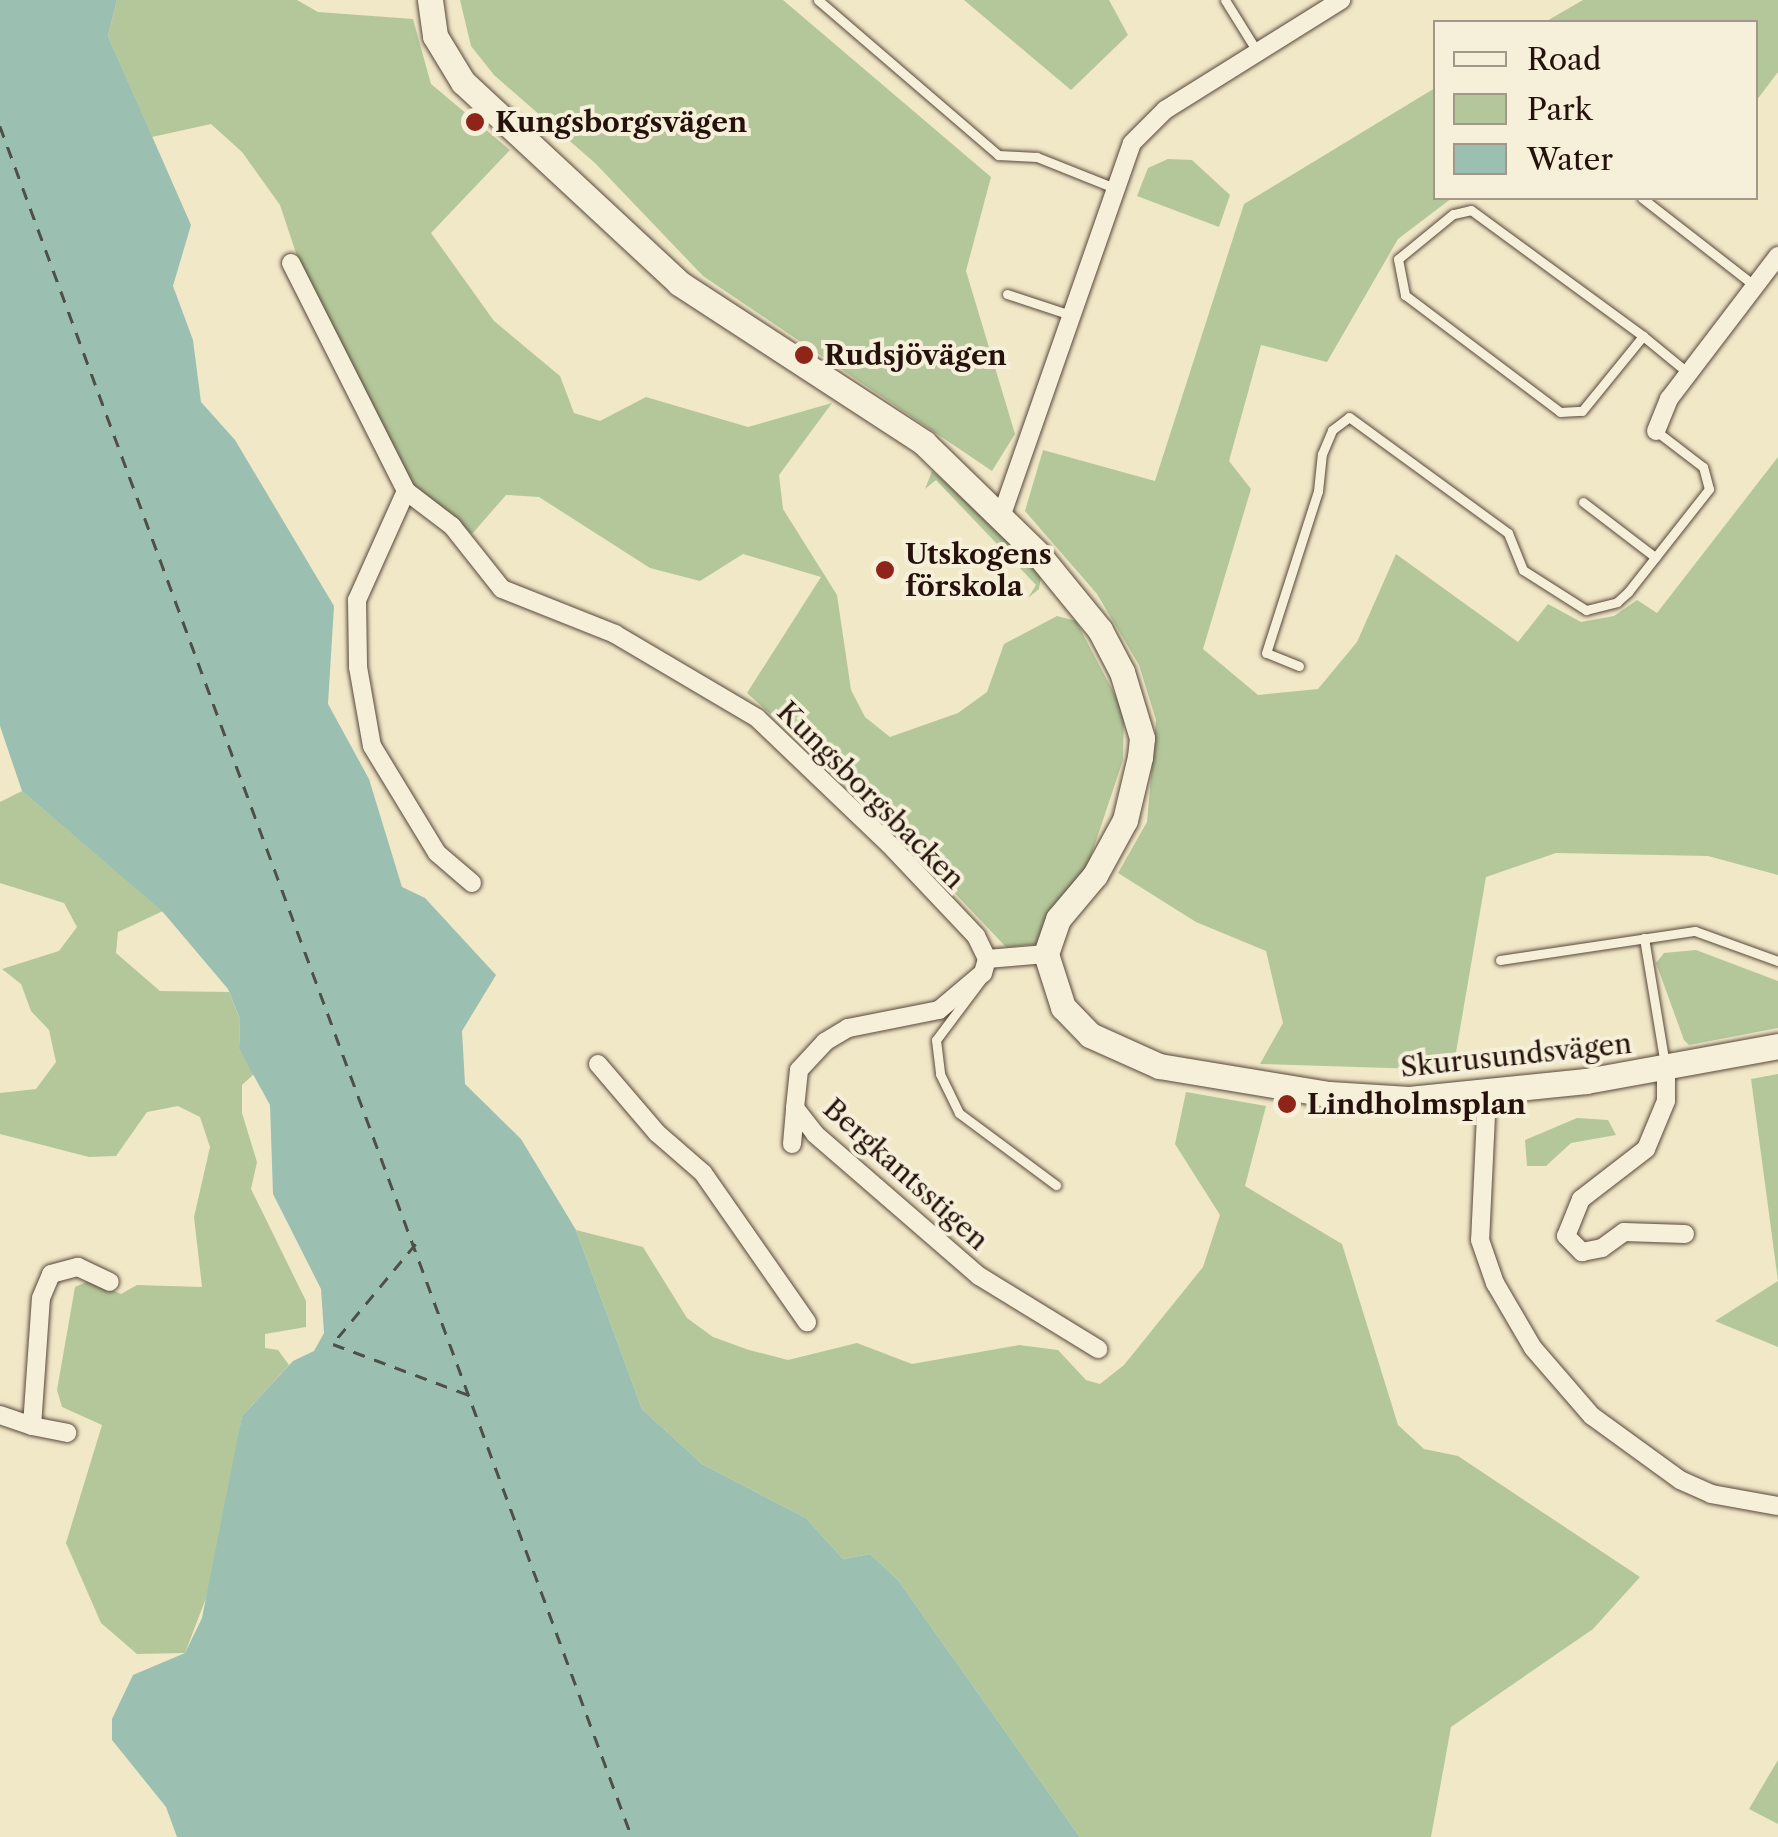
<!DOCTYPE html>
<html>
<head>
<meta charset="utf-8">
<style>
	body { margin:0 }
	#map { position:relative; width:1778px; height:1837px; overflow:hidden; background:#f1e8c8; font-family:"Libre Caslon Text",serif }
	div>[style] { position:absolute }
	.green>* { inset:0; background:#b4c79a }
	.water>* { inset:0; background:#9bc0b2 }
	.ferry>* { height:2.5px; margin-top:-1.25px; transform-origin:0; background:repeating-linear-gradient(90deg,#4e4f46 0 12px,transparent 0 22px) }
	.roads { filter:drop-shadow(0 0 2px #58483b) drop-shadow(0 0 2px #58483b) }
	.lane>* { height:9px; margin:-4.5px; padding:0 4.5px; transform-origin:4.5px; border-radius:4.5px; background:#f6f0db }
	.street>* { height:18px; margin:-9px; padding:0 9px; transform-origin:9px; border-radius:9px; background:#f6f0db }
	.secondary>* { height:25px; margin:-12.5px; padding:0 12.5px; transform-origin:12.5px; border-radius:12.5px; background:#f6f0db }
	.dots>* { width:28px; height:28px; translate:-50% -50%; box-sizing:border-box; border:5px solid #f6f0db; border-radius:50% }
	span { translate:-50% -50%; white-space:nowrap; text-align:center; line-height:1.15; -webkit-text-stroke:8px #f6f0db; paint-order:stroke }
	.poi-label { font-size:28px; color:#25120c; font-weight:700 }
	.left { translate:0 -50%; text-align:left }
	.street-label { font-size:28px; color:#25120c }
	.legend { position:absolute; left:1433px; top:20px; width:325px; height:180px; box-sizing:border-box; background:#f6f0db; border:2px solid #a29788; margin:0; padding:12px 18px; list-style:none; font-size:30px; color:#25120c }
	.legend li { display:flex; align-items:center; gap:20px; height:50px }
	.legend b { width:50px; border:2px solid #a29788 }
</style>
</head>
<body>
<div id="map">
	<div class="green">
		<div style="clip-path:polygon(117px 0,297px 0,318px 12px,413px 19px,431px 84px,510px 150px,431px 233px,494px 321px,560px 376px,574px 413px,600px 421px,646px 397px,748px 427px,832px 403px,779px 475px,783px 509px,837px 595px,851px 690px,865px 717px,890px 737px,958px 713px,987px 692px,1004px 644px,1057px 616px,1076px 621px,1124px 712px,1123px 760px,1089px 862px,1039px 944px,1006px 947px,868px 802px,747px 693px,821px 577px,743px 554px,700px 581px,650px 568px,539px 497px,506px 495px,472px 534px,413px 486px,297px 256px,280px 205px,242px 152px,211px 124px,152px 137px,108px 36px)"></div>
		<div style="clip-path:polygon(460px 0,783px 0,991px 177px,966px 271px,1015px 434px,992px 471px,703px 276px,595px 163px,494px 75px,471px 46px)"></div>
		<div style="clip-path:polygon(964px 0,1109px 0,1128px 35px,1071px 90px)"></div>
		<div style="clip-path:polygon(1583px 0,1778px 0,1778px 72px,1756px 101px,1756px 22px,1545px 22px)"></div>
		<div style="clip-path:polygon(1435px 88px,1436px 198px,1452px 198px,1398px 239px,1327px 362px,1261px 345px,1229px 461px,1251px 489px,1203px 649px,1258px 695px,1318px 689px,1357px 642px,1396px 554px,1518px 642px,1548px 604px,1581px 622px,1614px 616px,1637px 600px,1657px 613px,1778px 457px,1778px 875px,1708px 856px,1556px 853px,1486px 877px,1453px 1070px,1260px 1064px,1283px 1023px,1266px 951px,1196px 922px,1118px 873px,1147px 822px,1156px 720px,1139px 665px,1097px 594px,1025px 511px,1043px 450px,1155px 481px,1244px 204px)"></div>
		<div style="clip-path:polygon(1168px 159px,1192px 160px,1230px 195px,1219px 227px,1137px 196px,1148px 168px)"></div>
		<div style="clip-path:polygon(932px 471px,997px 524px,1041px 576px,1039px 589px,1028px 598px,1036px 585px,936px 480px,925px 489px)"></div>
		<div style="clip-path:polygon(22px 791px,163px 911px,118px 932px,116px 953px,160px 991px,229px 992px,240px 1019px,239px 1049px,254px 1074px,242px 1085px,242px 1113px,257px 1162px,251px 1189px,306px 1301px,306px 1327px,265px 1334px,265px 1348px,278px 1350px,289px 1365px,242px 1416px,213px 1580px,185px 1653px,137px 1654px,101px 1623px,66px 1543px,102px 1425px,62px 1407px,57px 1390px,75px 1287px,91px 1280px,121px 1294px,137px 1285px,202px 1287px,194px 1217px,210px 1147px,200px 1117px,178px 1106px,147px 1112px,116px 1156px,89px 1157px,0 1134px,0 1093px,36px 1089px,56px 1062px,49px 1030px,31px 1011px,21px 984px,2px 969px,59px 951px,77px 927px,64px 903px,0 883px,0 802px)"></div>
		<div style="clip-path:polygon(1696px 950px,1778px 981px,1778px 1028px,1689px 1045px,1684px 1040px,1656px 963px,1664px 953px)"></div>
		<div style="clip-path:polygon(1778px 1074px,1778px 1347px,1715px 1321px,1778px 1281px,1751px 1079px)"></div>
		<div style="clip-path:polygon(1186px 1092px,1266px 1106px,1245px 1186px,1342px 1244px,1398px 1425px,1424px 1449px,1458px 1456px,1640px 1577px,1593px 1629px,1451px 1727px,1431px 1837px,1080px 1837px,898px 1580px,870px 1554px,843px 1559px,806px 1518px,702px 1464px,642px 1409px,576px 1230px,643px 1247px,687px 1318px,713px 1337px,749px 1350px,788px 1360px,857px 1343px,912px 1364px,1019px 1345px,1058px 1350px,1086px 1380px,1100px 1384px,1124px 1365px,1203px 1267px,1220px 1215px,1175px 1144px)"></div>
		<div style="clip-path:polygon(1577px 1118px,1608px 1120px,1616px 1135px,1571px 1143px,1546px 1166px,1527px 1166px,1525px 1140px)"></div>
		<div style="clip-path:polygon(1778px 1760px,1778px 1824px,1749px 1809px)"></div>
	</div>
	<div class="water">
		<div style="clip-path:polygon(0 0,117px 0,108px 36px,191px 225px,173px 286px,193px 340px,201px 402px,235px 440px,334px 606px,328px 704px,369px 779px,402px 887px,425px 898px,496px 975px,462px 1031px,465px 1084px,521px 1139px,576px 1230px,642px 1409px,702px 1464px,806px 1518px,843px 1559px,870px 1554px,898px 1580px,1080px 1837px,177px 1837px,166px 1807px,112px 1740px,112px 1719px,133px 1675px,185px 1653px,202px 1618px,242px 1416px,293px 1361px,314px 1351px,324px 1333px,321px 1289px,273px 1194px,270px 1105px,239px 1049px,240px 1019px,228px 989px,162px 911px,22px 791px,0 726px)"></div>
	</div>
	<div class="ferry">
		<div style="left:0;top:126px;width:1824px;rotate:69.73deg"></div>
		<div style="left:416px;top:1244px;width:130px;rotate:129.7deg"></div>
		<div style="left:333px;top:1344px;width:147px;rotate:20.6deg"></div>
	</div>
	<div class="roads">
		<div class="lane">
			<div style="left:818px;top:0;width:238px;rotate:40.7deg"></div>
			<div style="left:998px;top:155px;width:39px;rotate:3deg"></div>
			<div style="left:1037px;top:157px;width:81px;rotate:21.8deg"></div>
			<div style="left:1225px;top:0;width:62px;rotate:58.1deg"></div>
			<div style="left:1642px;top:198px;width:143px;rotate:37.9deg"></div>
			<div style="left:1007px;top:294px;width:67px;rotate:18.2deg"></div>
			<div style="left:1643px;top:336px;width:213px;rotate:-143.8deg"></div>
			<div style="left:1471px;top:210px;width:18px;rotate:167deg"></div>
			<div style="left:1453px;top:214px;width:71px;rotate:140.7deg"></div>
			<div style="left:1398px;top:259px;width:37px;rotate:79deg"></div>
			<div style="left:1405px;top:295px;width:194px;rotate:37deg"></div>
			<div style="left:1560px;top:412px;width:22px;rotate:-3deg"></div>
			<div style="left:1582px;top:411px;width:97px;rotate:-50.9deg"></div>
			<div style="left:1643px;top:336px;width:58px;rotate:39.4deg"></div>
			<div style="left:1583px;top:502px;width:91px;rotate:37.4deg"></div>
			<div style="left:1299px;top:666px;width:35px;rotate:-158deg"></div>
			<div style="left:1266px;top:653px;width:170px;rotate:-72.2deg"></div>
			<div style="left:1318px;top:491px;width:37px;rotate:-84deg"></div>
			<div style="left:1322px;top:454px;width:26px;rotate:-67deg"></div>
			<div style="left:1332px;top:430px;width:21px;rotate:-37deg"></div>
			<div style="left:1349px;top:417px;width:197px;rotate:36.1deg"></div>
			<div style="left:1508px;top:533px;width:40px;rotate:68deg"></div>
			<div style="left:1523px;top:570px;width:75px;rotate:32.4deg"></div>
			<div style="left:1586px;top:610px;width:32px;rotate:-14deg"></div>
			<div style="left:1617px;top:602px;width:15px;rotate:-42deg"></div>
			<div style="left:1628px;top:592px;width:131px;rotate:-51.8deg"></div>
			<div style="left:1709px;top:489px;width:23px;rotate:-105deg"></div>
			<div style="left:1703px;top:467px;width:59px;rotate:-142.5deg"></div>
			<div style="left:1644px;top:938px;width:129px;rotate:80.6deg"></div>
			<div style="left:1500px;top:960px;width:197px;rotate:-8.5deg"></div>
			<div style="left:1695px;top:931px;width:88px;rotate:19.9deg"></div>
			<div style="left:981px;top:980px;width:75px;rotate:126.9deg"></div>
			<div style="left:936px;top:1040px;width:34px;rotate:83deg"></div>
			<div style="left:940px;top:1074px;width:43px;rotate:64deg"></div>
			<div style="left:959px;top:1113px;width:121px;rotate:36.6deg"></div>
		</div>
		<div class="street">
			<div style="left:291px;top:263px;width:255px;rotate:63.2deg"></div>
			<div style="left:406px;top:491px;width:120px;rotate:114.2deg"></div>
			<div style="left:357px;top:600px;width:67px;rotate:89.1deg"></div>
			<div style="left:358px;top:667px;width:80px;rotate:80deg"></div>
			<div style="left:372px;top:746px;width:125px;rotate:58.7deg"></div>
			<div style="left:437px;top:853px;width:46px;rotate:40.6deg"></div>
			<div style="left:1656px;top:431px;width:35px;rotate:-68deg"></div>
			<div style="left:1669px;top:399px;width:180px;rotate:-52.7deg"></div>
			<div style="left:406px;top:491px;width:58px;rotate:37.3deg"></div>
			<div style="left:452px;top:526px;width:80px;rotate:51.6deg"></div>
			<div style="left:502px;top:589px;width:122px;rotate:21.7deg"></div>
			<div style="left:615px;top:634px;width:165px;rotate:30.6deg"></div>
			<div style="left:757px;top:718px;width:182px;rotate:43.7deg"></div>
			<div style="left:889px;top:844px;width:127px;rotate:46.6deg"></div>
			<div style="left:976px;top:936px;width:25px;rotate:64deg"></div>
			<div style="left:1001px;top:517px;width:396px;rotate:-70.7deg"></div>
			<div style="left:1132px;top:143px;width:47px;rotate:-45deg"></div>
			<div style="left:1165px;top:110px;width:208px;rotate:-32deg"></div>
			<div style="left:1046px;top:954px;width:59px;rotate:175.2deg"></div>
			<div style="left:987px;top:959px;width:15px;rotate:106deg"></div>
			<div style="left:983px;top:973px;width:57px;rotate:139.9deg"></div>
			<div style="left:939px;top:1010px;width:93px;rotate:168.8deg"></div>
			<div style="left:848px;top:1028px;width:27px;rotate:149deg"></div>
			<div style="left:825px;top:1042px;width:38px;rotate:133deg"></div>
			<div style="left:799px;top:1070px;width:38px;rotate:96deg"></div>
			<div style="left:795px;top:1108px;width:33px;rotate:52deg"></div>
			<div style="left:815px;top:1134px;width:217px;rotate:40.9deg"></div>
			<div style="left:979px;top:1276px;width:140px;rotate:31.5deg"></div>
			<div style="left:598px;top:1064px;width:91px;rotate:49.5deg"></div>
			<div style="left:657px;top:1133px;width:61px;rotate:41deg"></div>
			<div style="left:703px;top:1173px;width:182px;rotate:55.1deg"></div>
			<div style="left:1666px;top:1068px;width:33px;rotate:90deg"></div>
			<div style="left:1666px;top:1101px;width:52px;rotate:112.6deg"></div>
			<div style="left:1646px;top:1149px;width:82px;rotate:142.4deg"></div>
			<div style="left:1581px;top:1199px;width:40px;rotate:112deg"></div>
			<div style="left:1566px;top:1236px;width:23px;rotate:45deg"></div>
			<div style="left:1582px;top:1252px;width:20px;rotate:-11deg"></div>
			<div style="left:1602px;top:1248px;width:27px;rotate:-36deg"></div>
			<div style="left:1624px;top:1232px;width:61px;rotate:1.9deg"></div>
			<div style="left:1487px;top:1094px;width:146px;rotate:92.7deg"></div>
			<div style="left:1480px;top:1240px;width:46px;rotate:70.8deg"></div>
			<div style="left:1495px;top:1283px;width:75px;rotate:59.7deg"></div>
			<div style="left:1533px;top:1348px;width:90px;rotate:49.1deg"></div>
			<div style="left:1592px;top:1416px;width:109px;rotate:36deg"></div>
			<div style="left:1680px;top:1480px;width:34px;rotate:24deg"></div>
			<div style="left:1711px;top:1494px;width:68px;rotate:10.2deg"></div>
			<div style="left:792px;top:1144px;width:36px;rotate:-85deg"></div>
			<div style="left:0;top:1415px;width:34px;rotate:19deg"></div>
			<div style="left:32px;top:1426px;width:128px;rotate:-86deg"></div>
			<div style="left:41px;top:1298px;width:26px;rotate:-67deg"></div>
			<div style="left:51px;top:1274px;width:28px;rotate:-15deg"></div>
			<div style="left:78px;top:1267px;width:35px;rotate:25deg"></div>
			<div style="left:32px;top:1426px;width:36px;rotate:11deg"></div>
		</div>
		<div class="secondary">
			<div style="left:430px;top:0;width:36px;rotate:82deg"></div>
			<div style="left:435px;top:36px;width:54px;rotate:58.7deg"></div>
			<div style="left:463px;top:82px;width:295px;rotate:42.9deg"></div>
			<div style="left:679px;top:283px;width:293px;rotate:33.1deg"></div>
			<div style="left:924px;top:443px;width:159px;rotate:44.2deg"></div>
			<div style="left:1038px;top:554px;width:98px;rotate:50.8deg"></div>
			<div style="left:1100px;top:630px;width:47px;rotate:62.4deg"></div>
			<div style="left:1122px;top:672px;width:69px;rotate:73.1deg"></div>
			<div style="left:1142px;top:738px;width:19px;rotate:96deg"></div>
			<div style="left:1140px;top:757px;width:65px;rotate:103.4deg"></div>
			<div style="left:1125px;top:820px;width:63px;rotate:118.6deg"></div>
			<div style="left:1095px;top:875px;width:57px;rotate:130.1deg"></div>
			<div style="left:1058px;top:919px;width:37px;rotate:109deg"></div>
			<div style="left:1046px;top:954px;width:56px;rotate:72.2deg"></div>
			<div style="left:1063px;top:1007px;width:39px;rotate:46deg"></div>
			<div style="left:1090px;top:1035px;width:76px;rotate:24.2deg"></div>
			<div style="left:1159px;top:1066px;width:172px;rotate:9.4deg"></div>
			<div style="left:1329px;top:1094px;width:80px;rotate:3.6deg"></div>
			<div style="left:1409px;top:1099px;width:178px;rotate:-5.8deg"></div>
			<div style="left:1586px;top:1081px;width:195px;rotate:-10.3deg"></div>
		</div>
	</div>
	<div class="dots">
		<div style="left:475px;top:122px;background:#8f2418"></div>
		<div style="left:804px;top:355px;background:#8f2418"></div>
		<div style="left:885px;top:570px;background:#8f2418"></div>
		<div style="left:1287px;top:1104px;background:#8f2418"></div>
	</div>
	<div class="poi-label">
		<span class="left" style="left:495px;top:122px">Kungsborgsvägen</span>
		<span class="left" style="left:824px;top:355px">Rudsjövägen</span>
		<span class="left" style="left:905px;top:570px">Utskogens<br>förskola</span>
		<span class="left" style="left:1307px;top:1104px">Lindholmsplan</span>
	</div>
	<div class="street-label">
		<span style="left:871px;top:795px;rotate:45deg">Kungsborgsbacken</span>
		<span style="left:1516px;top:1055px;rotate:-6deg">Skurusundsvägen</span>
		<span style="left:906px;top:1174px;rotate:42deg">Bergkantsstigen</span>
	</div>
	<ul class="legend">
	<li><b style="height:12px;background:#f6f0db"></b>Road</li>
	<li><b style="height:28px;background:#b4c79a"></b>Park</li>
	<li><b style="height:28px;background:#9bc0b2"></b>Water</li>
	</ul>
</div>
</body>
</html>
